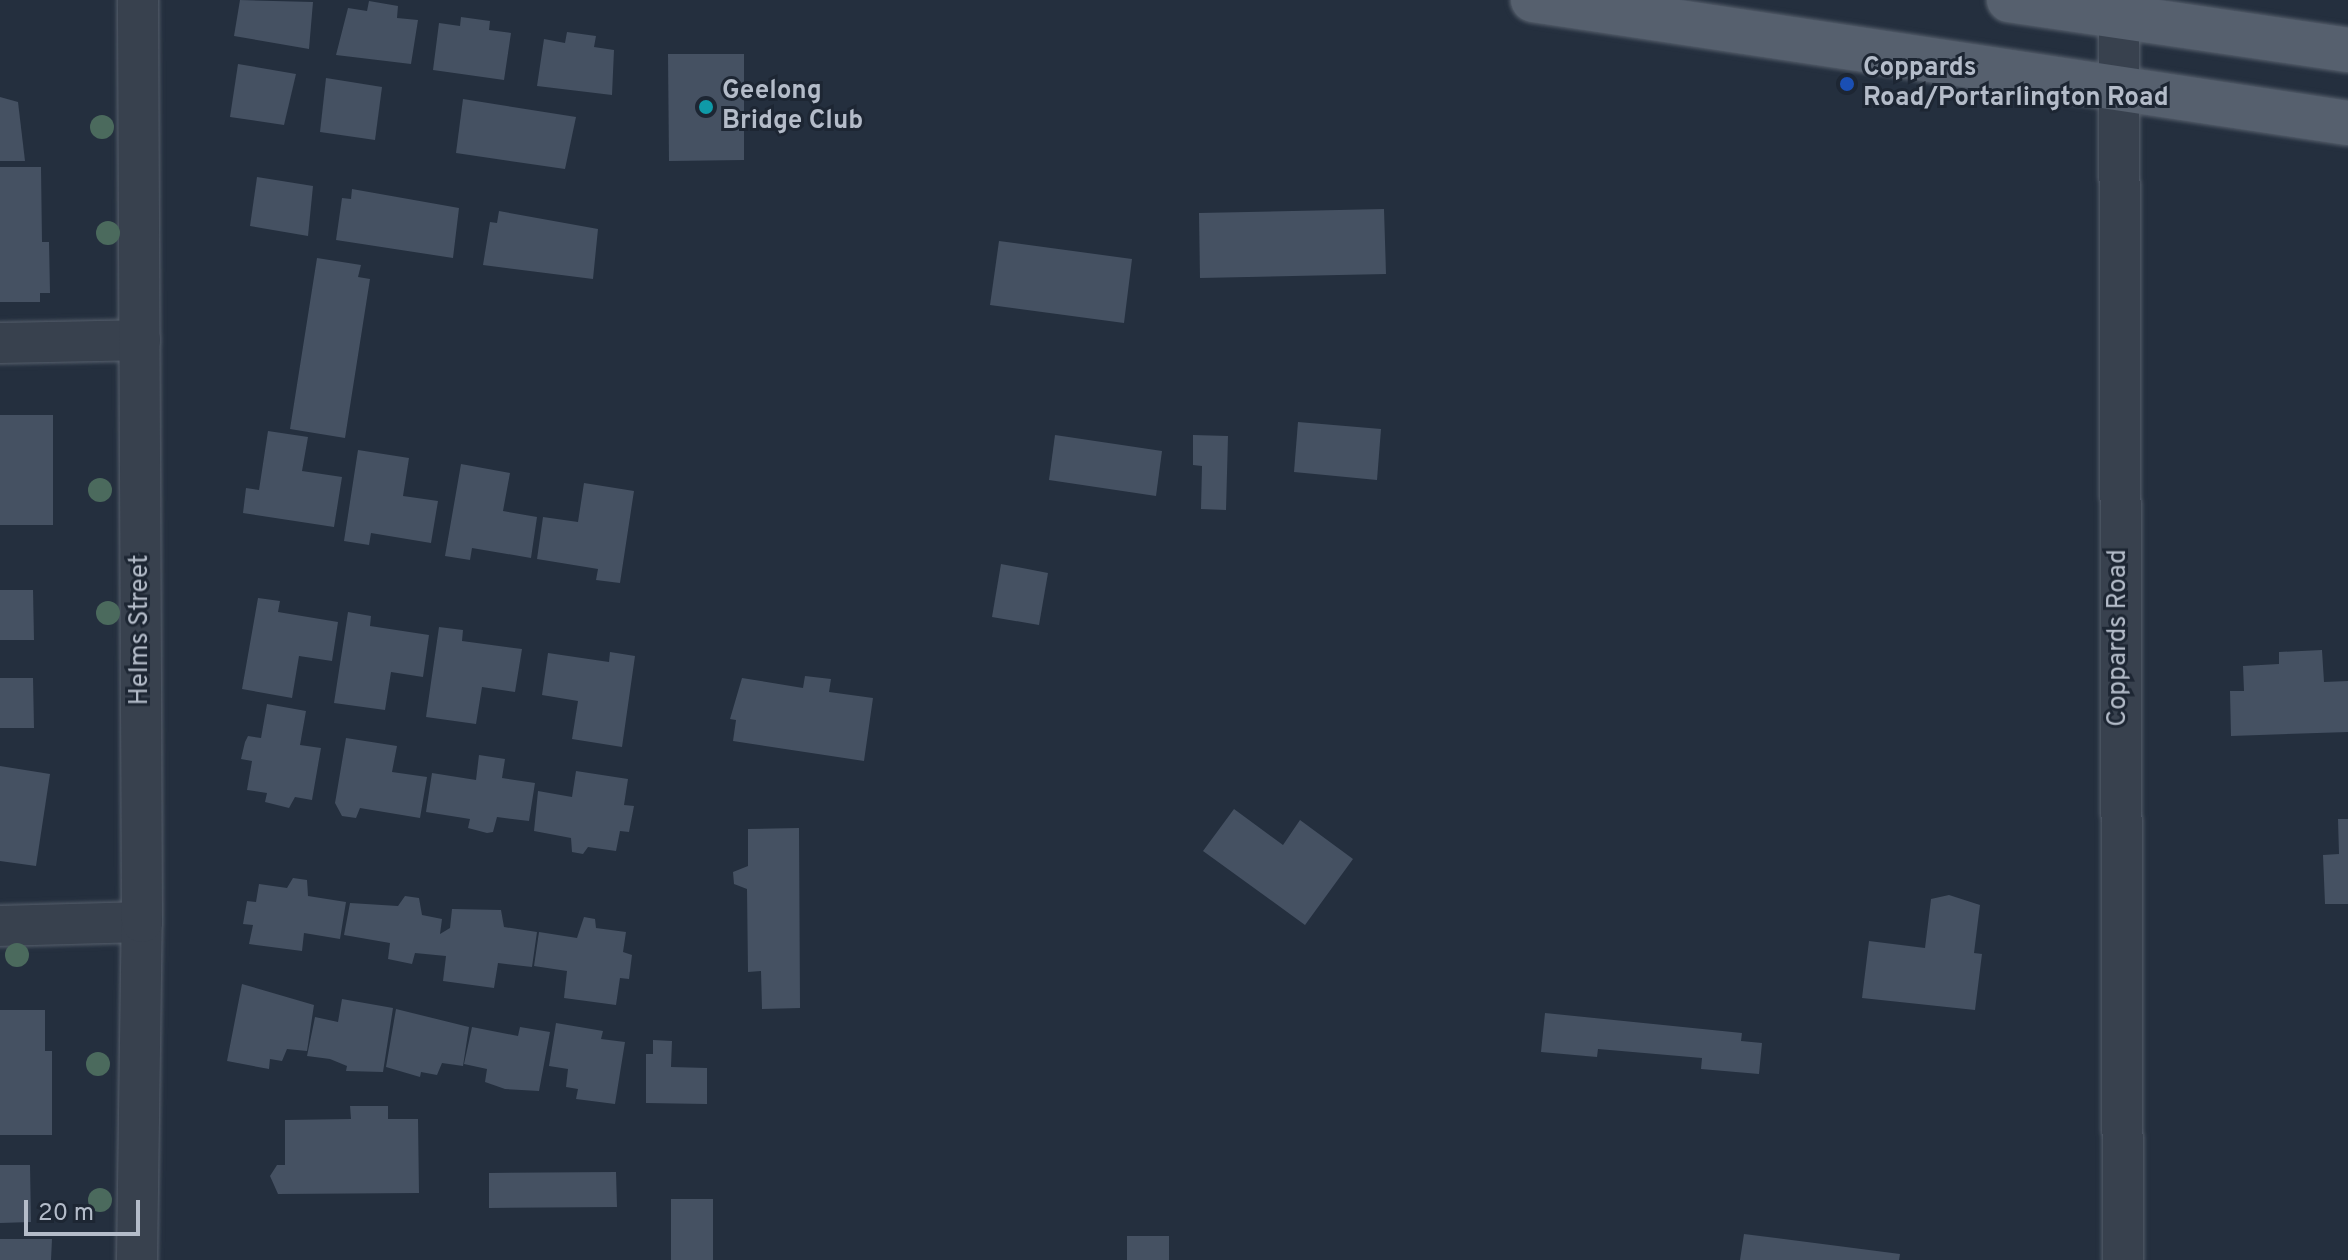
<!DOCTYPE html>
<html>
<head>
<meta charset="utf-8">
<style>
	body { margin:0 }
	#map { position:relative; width:2348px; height:1260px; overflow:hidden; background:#242f3e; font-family:Overpass,sans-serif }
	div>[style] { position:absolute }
	.building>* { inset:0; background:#455162 }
	.roads { filter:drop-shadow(0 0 2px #565f6c) drop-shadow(0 0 2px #565f6c) }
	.minor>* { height:40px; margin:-20px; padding:0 20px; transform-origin:20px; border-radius:20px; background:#38414e }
	.major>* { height:44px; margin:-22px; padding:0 22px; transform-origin:22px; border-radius:22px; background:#56606e }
	.trees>* { width:24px; height:24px; margin:-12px; border-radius:50%; background:#4b6a5d }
	.dots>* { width:22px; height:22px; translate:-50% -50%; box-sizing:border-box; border:4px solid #1d2633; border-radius:50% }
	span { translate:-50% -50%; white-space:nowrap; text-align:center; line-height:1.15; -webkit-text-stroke:6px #1d2633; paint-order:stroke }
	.poi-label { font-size:26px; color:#b4bcc9; font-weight:700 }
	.left { translate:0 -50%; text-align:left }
	.street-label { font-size:26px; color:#b4bcc9 }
	.scale { position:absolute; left:24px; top:1200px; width:116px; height:36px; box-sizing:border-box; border:4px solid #b4bcc9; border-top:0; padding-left:10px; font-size:24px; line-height:28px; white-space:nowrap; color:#b4bcc9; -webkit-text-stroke:6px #1d2633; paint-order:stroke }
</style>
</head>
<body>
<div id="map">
	<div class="building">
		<div style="clip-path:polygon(240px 0,313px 2px,309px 49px,234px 36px)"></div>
		<div style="clip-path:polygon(369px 1px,398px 6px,397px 18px,418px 20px,411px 64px,336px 55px,348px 8px,367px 11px)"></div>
		<div style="clip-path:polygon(461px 17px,490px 21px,489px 30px,511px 33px,504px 80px,433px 70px,439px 23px,460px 26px)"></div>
		<div style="clip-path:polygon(567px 32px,596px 36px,594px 47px,614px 50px,612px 95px,537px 86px,544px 39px,565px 43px)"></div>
		<div style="clip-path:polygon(668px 54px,744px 54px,744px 160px,669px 161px)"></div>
		<div style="clip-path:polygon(238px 64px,296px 74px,284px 125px,230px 117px)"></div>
		<div style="clip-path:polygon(326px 78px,382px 87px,375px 140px,320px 132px)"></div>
		<div style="clip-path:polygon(0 97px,18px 102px,25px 161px,0 161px)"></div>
		<div style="clip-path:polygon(463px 99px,576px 117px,565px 169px,456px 153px)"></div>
		<div style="clip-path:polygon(0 167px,41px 167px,42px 242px,49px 242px,50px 293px,40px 293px,40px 302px,0 302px)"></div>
		<div style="clip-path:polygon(257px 177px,313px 186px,308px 236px,250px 226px)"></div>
		<div style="clip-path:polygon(352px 189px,459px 208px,453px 258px,336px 240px,342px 198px,351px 199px)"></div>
		<div style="clip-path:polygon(1384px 209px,1386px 274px,1200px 278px,1199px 213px)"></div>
		<div style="clip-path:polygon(499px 211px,598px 229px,593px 279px,483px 265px,490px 222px,497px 223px)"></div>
		<div style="clip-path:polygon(999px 241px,1132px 259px,1124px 323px,990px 305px)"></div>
		<div style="clip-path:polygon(317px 258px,361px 265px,358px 277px,370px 279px,345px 438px,290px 429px)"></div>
		<div style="clip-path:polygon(0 415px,53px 415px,53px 525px,0 525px)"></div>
		<div style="clip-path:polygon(1298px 422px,1381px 429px,1377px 480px,1294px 472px)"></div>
		<div style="clip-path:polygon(268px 431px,308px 437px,302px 471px,342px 477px,334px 527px,243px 513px,246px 488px,259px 490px)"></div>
		<div style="clip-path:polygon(1055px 435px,1162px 451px,1156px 496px,1049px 480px)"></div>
		<div style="clip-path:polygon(1193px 435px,1228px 436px,1226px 510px,1201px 509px,1202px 466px,1193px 465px)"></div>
		<div style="clip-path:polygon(358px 450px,409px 458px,403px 496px,438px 501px,431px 543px,371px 533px,369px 545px,344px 541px)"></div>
		<div style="clip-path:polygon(461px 464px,510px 473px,503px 511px,537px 517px,531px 558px,472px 548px,470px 560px,445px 556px)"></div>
		<div style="clip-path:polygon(584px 483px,634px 491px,620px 583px,596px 580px,598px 569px,537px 559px,543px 517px,578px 522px)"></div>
		<div style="clip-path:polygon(1001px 564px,1048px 573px,1039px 625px,992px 617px)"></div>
		<div style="clip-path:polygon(0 590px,33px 590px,34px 640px,0 640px)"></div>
		<div style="clip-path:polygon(258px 598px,280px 601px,278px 612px,338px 622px,332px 661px,299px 656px,292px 698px,242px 689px)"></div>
		<div style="clip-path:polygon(348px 612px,371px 616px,370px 626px,429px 635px,423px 677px,391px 672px,385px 710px,334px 703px)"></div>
		<div style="clip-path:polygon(439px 627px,463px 630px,462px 641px,522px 649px,515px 692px,482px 687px,476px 724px,426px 717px)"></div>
		<div style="clip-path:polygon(2322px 650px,2324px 682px,2348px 681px,2348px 732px,2231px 736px,2230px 691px,2244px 691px,2243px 666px,2279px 664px,2279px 652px)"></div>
		<div style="clip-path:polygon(610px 652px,635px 656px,622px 747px,572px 739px,578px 701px,542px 695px,548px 653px,609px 662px)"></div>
		<div style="clip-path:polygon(805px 676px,831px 679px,829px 692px,873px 698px,864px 761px,733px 741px,736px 720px,730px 719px,742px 678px,803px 688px)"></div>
		<div style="clip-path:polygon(0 678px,33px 678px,34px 728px,0 728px)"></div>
		<div style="clip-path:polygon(267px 704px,306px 711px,300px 745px,321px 748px,312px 800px,295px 797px,289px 808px,265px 802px,267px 793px,247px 790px,252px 761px,241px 759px,245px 742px,248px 736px,261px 738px)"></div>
		<div style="clip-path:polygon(346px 738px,397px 746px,392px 772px,427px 777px,420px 818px,360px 808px,356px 818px,342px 816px,335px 803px)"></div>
		<div style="clip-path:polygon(479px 755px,505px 759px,502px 778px,535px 783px,529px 821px,497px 817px,493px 832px,487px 833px,468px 828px,470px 819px,426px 812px,432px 773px,476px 780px)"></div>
		<div style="clip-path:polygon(0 766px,50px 774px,36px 866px,0 861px)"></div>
		<div style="clip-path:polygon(576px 771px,628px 779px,624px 805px,634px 806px,629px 832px,620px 831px,616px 851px,588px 847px,583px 854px,572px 852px,571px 838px,534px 831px,538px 791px,572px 797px)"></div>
		<div style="clip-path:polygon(1234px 809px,1283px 845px,1300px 820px,1353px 859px,1305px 925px,1203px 851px)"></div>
		<div style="clip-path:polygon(2338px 819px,2348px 819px,2348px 904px,2325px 904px,2323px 855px,2339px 854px)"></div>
		<div style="clip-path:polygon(799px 828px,800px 1008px,762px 1009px,761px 971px,748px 972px,747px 889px,734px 884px,733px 872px,748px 866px,748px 829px)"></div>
		<div style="clip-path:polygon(293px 878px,307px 880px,308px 896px,346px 902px,340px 939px,304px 933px,302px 951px,249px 944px,253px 925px,243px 924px,247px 901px,256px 902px,259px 884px,287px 888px)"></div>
		<div style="clip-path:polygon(1949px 895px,1980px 905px,1974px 953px,1982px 954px,1975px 1010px,1862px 998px,1869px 941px,1925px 948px,1931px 899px)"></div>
		<div style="clip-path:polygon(405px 896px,419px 898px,422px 915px,442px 919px,440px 934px,450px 928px,452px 909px,501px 910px,504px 927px,537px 932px,532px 967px,498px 963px,494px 988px,443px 981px,446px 956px,415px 953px,412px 964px,388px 959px,390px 943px,344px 935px,350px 903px,398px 906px)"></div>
		<div style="clip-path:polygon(584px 917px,595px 919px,596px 928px,626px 932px,623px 952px,632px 955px,629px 979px,620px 978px,616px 1005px,564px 998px,567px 971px,534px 966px,539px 932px,577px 938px)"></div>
		<div style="clip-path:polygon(242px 984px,314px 1005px,307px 1051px,287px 1049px,282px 1061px,270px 1059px,269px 1069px,227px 1061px)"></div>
		<div style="clip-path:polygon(342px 999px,393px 1008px,383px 1072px,346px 1071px,347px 1066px,330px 1059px,307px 1056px,315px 1017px,338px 1022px)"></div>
		<div style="clip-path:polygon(396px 1009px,469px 1027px,463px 1066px,442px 1063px,437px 1075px,421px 1072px,420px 1077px,386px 1067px)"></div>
		<div style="clip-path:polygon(0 1010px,45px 1010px,45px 1051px,52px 1051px,52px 1135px,0 1135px)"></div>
		<div style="clip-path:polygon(1545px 1013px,1742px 1033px,1741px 1041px,1762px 1043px,1759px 1074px,1701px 1069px,1702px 1058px,1598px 1049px,1597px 1057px,1541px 1052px)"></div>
		<div style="clip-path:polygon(556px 1023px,603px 1031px,601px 1039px,625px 1042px,615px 1104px,576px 1099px,578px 1089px,566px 1087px,568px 1069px,549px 1066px)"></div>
		<div style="clip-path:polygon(472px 1027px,518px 1036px,520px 1027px,550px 1032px,539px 1091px,505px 1089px,485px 1082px,487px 1069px,464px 1064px)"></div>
		<div style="clip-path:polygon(653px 1040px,672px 1041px,671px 1067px,707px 1068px,707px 1104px,646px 1103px,646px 1054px,653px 1054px)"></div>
		<div style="clip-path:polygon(350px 1106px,388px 1106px,388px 1119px,418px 1119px,419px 1193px,278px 1194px,270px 1176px,277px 1165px,285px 1165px,285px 1120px,351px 1119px)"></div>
		<div style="clip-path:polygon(0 1165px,30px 1165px,31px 1222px,0 1223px)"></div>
		<div style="clip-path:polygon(616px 1172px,617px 1207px,489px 1208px,489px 1173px)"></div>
		<div style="clip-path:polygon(671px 1199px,713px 1199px,713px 1260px,671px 1260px)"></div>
		<div style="clip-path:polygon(1744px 1234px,1900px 1254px,1899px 1260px,1740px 1260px)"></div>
		<div style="clip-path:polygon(1127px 1236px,1169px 1236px,1169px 1260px,1127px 1260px)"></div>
		<div style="clip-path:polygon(0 1239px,52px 1239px,51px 1260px,0 1260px)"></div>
	</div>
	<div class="roads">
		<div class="minor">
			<div style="left:2119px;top:17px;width:1243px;rotate:89.82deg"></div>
			<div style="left:0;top:343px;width:140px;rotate:-1.2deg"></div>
			<div style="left:0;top:926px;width:142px;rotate:-1.6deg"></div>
			<div style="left:137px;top:1260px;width:338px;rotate:-89.2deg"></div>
			<div style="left:142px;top:922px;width:922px;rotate:-90.25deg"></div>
		</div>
		<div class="major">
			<div style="left:1533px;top:0;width:824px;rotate:8.58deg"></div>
			<div style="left:2009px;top:0;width:343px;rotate:8.4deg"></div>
		</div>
	</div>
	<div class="trees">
		<div style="left:102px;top:127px"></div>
		<div style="left:108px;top:233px"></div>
		<div style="left:100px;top:490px"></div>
		<div style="left:108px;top:613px"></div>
		<div style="left:17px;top:955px"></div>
		<div style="left:98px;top:1064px"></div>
		<div style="left:100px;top:1200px"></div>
	</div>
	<div class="dots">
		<div style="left:1847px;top:84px;background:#1a4fb4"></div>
		<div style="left:706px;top:107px;background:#0f9aa8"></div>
	</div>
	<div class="poi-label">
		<span class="left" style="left:1863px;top:84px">Coppards<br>Road/Portarlington Road</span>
		<span class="left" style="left:722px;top:107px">Geelong<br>Bridge Club</span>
	</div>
	<div class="street-label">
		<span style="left:141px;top:630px;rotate:-90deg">Helms Street</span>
		<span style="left:2119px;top:638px;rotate:-90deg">Coppards Road</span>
	</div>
	<div class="scale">20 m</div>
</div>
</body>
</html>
